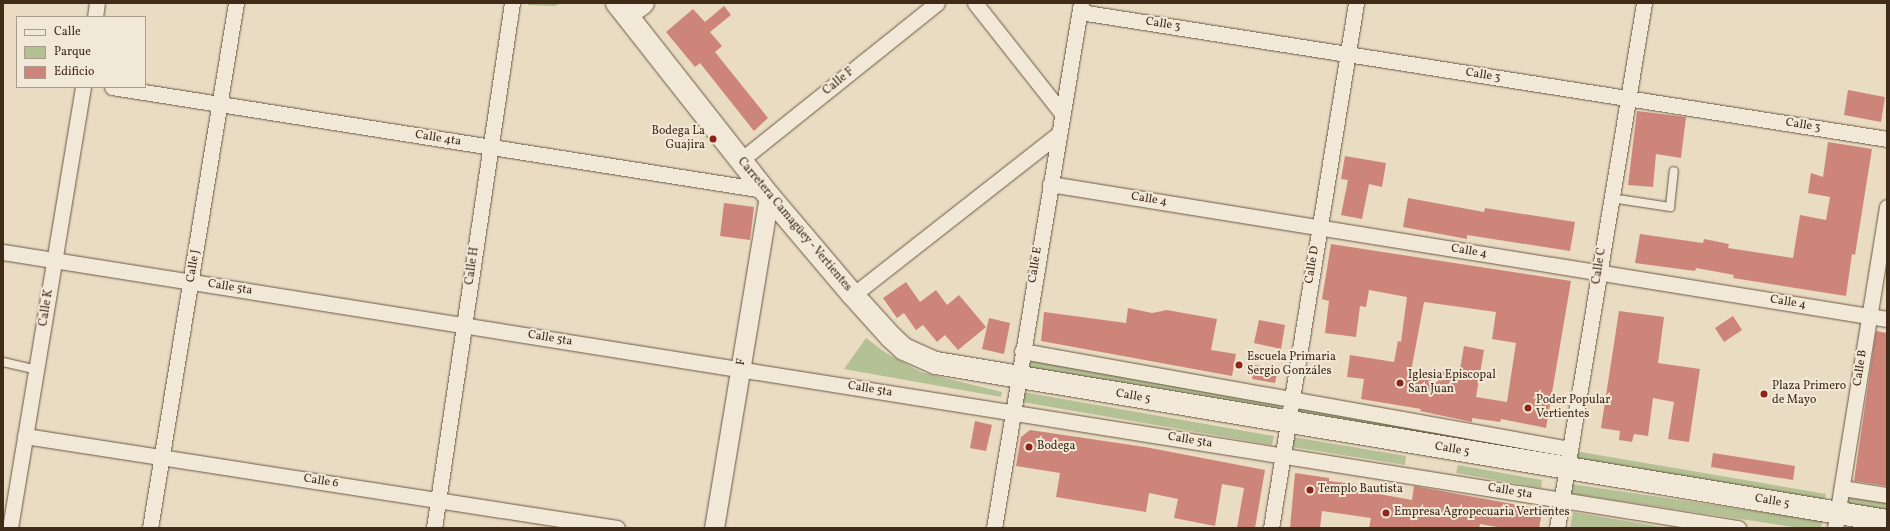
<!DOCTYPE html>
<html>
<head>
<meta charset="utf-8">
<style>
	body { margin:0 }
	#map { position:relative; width:1890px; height:531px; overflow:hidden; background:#e9dcc2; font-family:Vollkorn,serif }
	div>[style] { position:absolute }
	.green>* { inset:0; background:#b4c195 }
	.building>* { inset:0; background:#cd857a }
	.roads { filter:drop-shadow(0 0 1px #6a5642) drop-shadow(0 0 1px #6a5642) }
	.service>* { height:8px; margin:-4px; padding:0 4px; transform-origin:4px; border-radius:4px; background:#f1e8d7 }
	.minor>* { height:15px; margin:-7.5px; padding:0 7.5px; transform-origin:7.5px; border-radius:7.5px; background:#f1e8d7 }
	.tertiary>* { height:19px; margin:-9.5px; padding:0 9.5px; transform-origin:9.5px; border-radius:9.5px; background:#f1e8d7 }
	.secondary>* { height:22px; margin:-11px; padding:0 11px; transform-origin:11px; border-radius:11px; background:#f1e8d7 }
	.dots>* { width:11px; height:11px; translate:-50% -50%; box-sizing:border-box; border:2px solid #f1e8d7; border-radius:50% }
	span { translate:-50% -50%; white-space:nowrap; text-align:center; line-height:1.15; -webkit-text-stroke:4px #f1e8d7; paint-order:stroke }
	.street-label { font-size:12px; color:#402a18 }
	.poi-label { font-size:12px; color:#402a18 }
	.right { translate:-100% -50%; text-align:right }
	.left { translate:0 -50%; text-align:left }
	.frame { position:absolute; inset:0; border:4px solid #402a18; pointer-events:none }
	.legend { position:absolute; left:16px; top:16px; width:130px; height:72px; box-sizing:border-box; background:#f1e8d7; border:1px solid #aa9c8b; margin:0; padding:5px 7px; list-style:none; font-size:12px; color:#402a18 }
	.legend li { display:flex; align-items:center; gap:8px; height:20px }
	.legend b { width:20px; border:1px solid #aa9c8b }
</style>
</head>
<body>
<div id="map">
	<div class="green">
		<div style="clip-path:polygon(528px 3px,562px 3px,554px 6px,528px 5px)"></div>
		<div style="clip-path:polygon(866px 338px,886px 353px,921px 372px,1002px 392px,1001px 397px,844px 369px)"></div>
		<div style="clip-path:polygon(1031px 359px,1281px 402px,1280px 412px,1029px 369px)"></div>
		<div style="clip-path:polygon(1023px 392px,1274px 436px,1272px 445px,1022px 402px)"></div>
		<div style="clip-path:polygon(1298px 406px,1548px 450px,1547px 459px,1296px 416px)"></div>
		<div style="clip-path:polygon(1293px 437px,1406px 456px,1405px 465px,1292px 447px)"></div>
		<div style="clip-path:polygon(1575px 451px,1826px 494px,1824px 504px,1573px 461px)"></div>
		<div style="clip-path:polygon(1458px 465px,1542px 480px,1541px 488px,1456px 473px)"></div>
		<div style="clip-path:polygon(1571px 484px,1822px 521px,1821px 528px,1800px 528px,1569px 493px)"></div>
		<div style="clip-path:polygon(1849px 496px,1887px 502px,1887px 513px,1847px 506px)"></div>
		<div style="clip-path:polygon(1573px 512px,1667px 528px,1570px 528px)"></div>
	</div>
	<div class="building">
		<div style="clip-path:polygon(724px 6px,731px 15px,710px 32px,722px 46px,715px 52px,768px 118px,754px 131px,700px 63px,695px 67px,666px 32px,693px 9px,705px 22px)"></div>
		<div style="clip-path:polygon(1848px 90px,1885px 97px,1881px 122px,1844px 115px)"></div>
		<div style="clip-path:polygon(1637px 111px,1686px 117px,1681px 158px,1656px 154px,1653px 187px,1628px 185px)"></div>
		<div style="clip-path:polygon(1828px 142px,1872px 149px,1855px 255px,1852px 254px,1846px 296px,1733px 278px,1734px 275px,1696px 268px,1695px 271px,1635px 263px,1640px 234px,1703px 243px,1704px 239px,1729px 244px,1728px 248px,1793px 258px,1800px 215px,1826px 220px,1830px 197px,1808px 193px,1811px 173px,1823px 177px)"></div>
		<div style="clip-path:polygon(1345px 156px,1386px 163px,1382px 187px,1369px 184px,1362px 219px,1341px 215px,1348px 180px,1341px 179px)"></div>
		<div style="clip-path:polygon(1408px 198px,1484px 212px,1485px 208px,1575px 222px,1570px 251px,1467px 235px,1467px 239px,1403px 227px)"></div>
		<div style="clip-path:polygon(724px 203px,754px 207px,750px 240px,720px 236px)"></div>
		<div style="clip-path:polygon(evenodd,1331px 244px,1571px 281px,1546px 428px,1501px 419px,1500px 422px,1472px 418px,1472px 422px,1420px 411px,1421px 409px,1361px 399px,1364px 379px,1347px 377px,1350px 355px,1394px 362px,1398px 341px,1401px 342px,1407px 297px,1369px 290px,1366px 307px,1360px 306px,1356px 337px,1325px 333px,1329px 301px,1322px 299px,1331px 244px,1424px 302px,1496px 312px,1492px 339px,1516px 343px,1507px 402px,1476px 397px,1484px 350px,1464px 346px,1459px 375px,1439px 371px,1438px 382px,1410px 377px,1424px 302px)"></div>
		<div style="clip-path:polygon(906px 282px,920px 302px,936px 290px,947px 305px,959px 295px,986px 327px,958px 350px,945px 335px,937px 342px,923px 325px,916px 330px,904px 313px,897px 318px,883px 298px)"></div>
		<div style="clip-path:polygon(1128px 308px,1152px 313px,1167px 310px,1217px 319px,1211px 350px,1236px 354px,1232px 376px,1041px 341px,1044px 312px,1126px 323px)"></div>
		<div style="clip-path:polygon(1619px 311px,1664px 317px,1658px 363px,1700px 369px,1689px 442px,1668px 439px,1674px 402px,1653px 398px,1648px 436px,1634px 434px,1632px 442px,1619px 440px,1620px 431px,1601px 428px)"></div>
		<div style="clip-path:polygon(1733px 316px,1742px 330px,1724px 342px,1715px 328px)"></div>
		<div style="clip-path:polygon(989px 318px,1010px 323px,1004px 354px,982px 349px)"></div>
		<div style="clip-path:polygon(1259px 320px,1285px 325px,1281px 349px,1254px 343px)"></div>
		<div style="clip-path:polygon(1876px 331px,1887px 333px,1887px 486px,1854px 481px)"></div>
		<div style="clip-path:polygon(1255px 365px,1278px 369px,1275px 383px,1252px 379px)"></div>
		<div style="clip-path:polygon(975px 421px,992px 425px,986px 451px,970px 448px)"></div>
		<div style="clip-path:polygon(1030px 430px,1145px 447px,1265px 470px,1255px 528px,1237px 528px,1244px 488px,1222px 484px,1215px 526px,1174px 518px,1178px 499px,1149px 493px,1146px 512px,1056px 497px,1060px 473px,1016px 466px,1021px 437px)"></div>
		<div style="clip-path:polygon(1713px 453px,1795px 466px,1793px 480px,1711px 467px)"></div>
		<div style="clip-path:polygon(1295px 473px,1329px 478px,1329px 481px,1354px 484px,1353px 488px,1362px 491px,1412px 500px,1414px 486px,1539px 509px,1542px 512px,1539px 528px,1503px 528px,1480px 524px,1479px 528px,1369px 528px,1371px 518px,1322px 511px,1320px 528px,1290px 528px)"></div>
	</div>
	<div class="roads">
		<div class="service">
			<div style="left:1611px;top:198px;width:60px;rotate:8.7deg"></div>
			<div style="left:1670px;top:207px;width:36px;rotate:-84deg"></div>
			<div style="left:3px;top:362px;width:36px;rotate:13deg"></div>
		</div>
		<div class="minor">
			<div style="left:975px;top:3px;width:140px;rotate:51.7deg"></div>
			<div style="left:1080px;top:12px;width:817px;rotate:8.94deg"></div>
			<div style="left:95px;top:17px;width:14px;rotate:-82deg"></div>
			<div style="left:112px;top:87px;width:660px;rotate:8.98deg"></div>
			<div style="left:741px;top:160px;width:251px;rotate:-38.7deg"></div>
			<div style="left:1050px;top:184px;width:848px;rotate:9.16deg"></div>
			<div style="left:3px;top:252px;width:1757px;rotate:9.04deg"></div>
			<div style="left:853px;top:295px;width:261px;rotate:-38.1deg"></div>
			<div style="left:1022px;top:351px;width:557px;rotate:10.14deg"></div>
			<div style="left:25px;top:436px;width:599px;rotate:8.83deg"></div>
			<div style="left:1842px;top:488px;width:46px;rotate:8.8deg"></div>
			<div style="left:10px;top:528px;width:447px;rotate:-80.6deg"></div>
			<div style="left:150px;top:528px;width:532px;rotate:-80.7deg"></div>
			<div style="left:434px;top:528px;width:531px;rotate:-81.55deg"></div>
			<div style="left:994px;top:528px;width:532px;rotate:-80.59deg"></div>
			<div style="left:1271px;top:528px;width:532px;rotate:-80.8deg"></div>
			<div style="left:1557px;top:528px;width:532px;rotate:-80.59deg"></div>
			<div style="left:1835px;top:528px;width:325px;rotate:-80.8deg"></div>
		</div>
		<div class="tertiary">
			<div style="left:627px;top:16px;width:21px;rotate:-37deg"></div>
			<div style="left:714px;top:528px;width:337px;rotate:-80.6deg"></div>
		</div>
		<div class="secondary">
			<div style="left:617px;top:3px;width:246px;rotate:51.8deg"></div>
			<div style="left:769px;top:196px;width:130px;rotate:49.7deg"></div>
			<div style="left:853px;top:295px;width:57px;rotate:47.9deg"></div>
			<div style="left:891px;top:337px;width:18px;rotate:43deg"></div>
			<div style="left:904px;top:349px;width:35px;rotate:24deg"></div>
			<div style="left:936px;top:363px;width:964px;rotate:9.43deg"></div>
		</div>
	</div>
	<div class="dots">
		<div style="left:713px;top:139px;background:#8f2418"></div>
		<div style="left:1239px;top:365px;background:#8f2418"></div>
		<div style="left:1400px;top:383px;background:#8f2418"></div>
		<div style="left:1764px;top:394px;background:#8f2418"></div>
		<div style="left:1528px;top:408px;background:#8f2418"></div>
		<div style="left:1029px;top:447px;background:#8f2418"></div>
		<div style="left:1310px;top:490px;background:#8f2418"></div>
		<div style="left:1386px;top:513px;background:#8f2418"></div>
	</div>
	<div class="street-label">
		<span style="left:1163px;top:25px;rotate:9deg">Calle 3</span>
		<span style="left:1483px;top:76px;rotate:9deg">Calle 3</span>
		<span style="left:839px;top:82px;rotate:-39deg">Calle F</span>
		<span style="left:1803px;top:126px;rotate:9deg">Calle 3</span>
		<span style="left:438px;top:139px;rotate:9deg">Calle 4ta</span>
		<span style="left:1149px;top:200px;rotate:9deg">Calle 4</span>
		<span style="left:794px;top:225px;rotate:50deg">Carretera Camagüey - Vertientes</span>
		<span style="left:1469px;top:252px;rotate:9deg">Calle 4</span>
		<span style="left:1036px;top:265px;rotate:-81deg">Calle E</span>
		<span style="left:1313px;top:265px;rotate:-81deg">Calle D</span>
		<span style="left:194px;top:266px;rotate:-81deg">Calle J</span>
		<span style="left:473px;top:266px;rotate:-82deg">Calle H</span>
		<span style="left:1600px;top:266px;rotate:-81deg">Calle C</span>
		<span style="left:230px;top:288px;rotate:9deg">Calle 5ta</span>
		<span style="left:1788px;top:303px;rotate:9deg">Calle 4</span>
		<span style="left:47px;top:308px;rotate:-81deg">Calle K</span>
		<span style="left:550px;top:339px;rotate:9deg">Calle 5ta</span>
		<span style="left:742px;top:362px;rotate:-81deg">F</span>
		<span style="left:1861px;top:368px;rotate:-81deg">Calle B</span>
		<span style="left:870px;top:390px;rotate:9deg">Calle 5ta</span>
		<span style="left:1133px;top:397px;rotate:9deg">Calle 5</span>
		<span style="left:1190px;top:441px;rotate:9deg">Calle 5ta</span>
		<span style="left:1452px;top:450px;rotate:9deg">Calle 5</span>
		<span style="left:321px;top:482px;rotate:9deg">Calle 6</span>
		<span style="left:1510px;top:492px;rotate:9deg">Calle 5ta</span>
		<span style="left:1772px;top:502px;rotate:9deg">Calle 5</span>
	</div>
	<div class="poi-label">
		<span class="right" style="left:705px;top:139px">Bodega La<br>Guajira</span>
		<span class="left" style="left:1247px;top:365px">Escuela Primaria<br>Sergio Gonzáles</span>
		<span class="left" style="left:1408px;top:383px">Iglesia Episcopal<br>San Juan</span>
		<span class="left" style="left:1772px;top:394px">Plaza Primero<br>de Mayo</span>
		<span class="left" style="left:1536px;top:408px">Poder Popular<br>Vertientes</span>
		<span class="left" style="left:1037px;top:447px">Bodega</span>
		<span class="left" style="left:1318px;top:490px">Templo Bautista</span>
		<span class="left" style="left:1394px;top:513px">Empresa Agropecuaria Vertientes</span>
	</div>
	<div class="frame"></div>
	<ul class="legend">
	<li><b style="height:5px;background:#f1e8d7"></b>Calle</li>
	<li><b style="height:11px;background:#b4c195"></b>Parque</li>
	<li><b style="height:11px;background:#cd857a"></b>Edificio</li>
	</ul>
</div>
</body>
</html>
